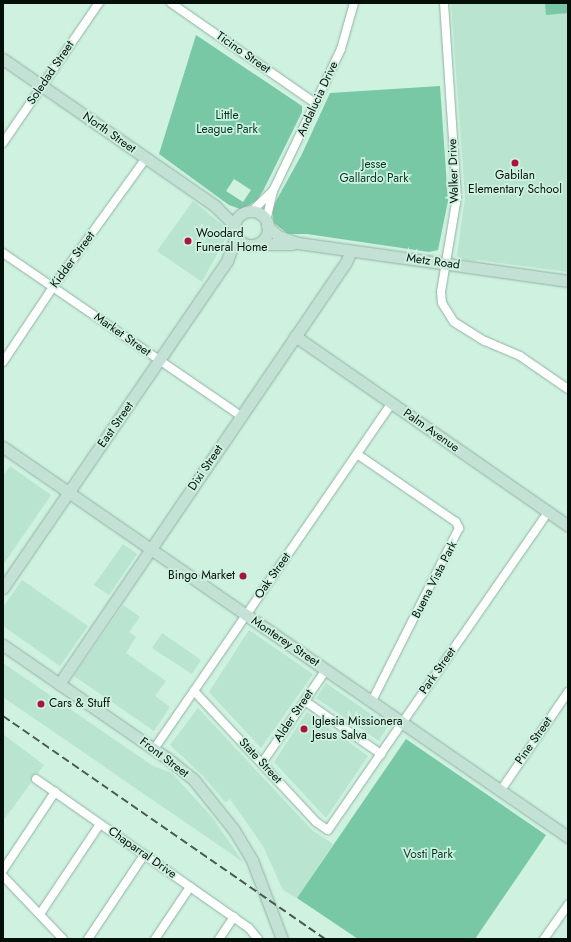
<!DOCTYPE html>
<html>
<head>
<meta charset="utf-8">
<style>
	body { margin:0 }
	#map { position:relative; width:571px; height:942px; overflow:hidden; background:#cef1e0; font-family:Jost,sans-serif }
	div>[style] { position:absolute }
	.built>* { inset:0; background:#b9e4d0 }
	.green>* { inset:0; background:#78c7a5 }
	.roads { filter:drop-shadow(0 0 1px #90b2a2) drop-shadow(0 0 1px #90b2a2) }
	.street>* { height:8px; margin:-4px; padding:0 4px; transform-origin:4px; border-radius:4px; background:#fff }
	.secondary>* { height:11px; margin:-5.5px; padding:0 5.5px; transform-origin:5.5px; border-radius:5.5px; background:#c4e1d6 }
	.secondary>.ring { margin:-5.5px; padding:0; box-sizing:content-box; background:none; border:11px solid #c4e1d6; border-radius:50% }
	.rail>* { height:2px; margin-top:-1px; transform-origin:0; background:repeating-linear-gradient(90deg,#485b52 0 8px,transparent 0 12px) }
	.dots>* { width:11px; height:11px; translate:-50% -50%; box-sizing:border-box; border:2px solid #cef1e0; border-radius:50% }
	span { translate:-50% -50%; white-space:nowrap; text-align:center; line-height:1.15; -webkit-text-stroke:3.5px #cef1e0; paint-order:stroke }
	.street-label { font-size:12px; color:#040f0a }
	.park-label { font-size:12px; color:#003423 }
	.poi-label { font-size:12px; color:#040f0a }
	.left { translate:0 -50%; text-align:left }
	.right { translate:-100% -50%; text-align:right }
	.frame { position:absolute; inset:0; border:4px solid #040f0a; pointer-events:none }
</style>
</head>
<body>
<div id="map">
	<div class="built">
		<div style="clip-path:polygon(451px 3px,568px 3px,568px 272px,478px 260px,474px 261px,460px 259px,457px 256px,465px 197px)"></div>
		<div style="clip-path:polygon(193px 201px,225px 227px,228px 234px,202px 282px,157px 251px)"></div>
		<div style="clip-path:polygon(10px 466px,51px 495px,3px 565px,3px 476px)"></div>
		<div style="clip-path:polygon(123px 544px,137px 554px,109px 595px,94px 585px)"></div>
		<div style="clip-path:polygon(22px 580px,88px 626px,60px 666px,3px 626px,3px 607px)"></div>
		<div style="clip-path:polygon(123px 605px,140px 617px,129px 632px,136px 637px,126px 653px,166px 681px,155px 696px,170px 707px,154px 731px,74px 676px)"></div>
		<div style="clip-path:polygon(249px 630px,313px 674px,261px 748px,209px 692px)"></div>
		<div style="clip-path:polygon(162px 633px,201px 660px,192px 674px,152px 648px)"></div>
		<div style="clip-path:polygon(3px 663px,153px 766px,172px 773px,212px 817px,243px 862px,3px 697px)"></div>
		<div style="clip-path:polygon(326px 683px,388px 726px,379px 741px,316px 698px)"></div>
		<div style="clip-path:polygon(198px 708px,313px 831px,333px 844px,297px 898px,283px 890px,263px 846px,230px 799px,225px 802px,204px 777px,170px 745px)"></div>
		<div style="clip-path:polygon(307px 712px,368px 756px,326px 818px,274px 762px)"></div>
		<div style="clip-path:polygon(3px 734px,44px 765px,3px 821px)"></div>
	</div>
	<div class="green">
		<div style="clip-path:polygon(545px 3px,568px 3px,568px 13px,546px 15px)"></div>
		<div style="clip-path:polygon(evenodd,196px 35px,302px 106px,302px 112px,263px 191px,257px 200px,246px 207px,240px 209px,229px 205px,159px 154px,196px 35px,234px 179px,251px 190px,243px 202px,226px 191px,234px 179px)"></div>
		<div style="clip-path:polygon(440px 86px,448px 201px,438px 250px,429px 252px,307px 234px,288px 234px,274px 223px,272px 211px,276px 201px,302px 154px,330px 93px)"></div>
		<div style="clip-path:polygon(406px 739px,546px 835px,475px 939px,358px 939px,297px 898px)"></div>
	</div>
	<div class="roads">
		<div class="street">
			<div style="left:171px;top:3px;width:175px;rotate:34.8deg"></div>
			<div style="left:444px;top:3px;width:194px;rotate:86.2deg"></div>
			<div style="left:457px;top:197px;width:96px;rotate:99.6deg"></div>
			<div style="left:441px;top:292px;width:11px;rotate:85deg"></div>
			<div style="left:442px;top:303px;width:22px;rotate:58deg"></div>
			<div style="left:454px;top:322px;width:36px;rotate:32deg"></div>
			<div style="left:485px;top:341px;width:38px;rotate:23deg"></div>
			<div style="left:520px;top:356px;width:58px;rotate:34.5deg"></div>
			<div style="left:3px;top:143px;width:170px;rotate:-55.6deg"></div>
			<div style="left:252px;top:211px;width:29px;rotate:-44deg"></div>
			<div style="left:266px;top:221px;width:31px;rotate:-77deg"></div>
			<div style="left:273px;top:191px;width:157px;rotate:-64.4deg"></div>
			<div style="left:341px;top:49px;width:48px;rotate:-74.2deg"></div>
			<div style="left:3px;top:253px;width:288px;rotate:34.4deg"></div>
			<div style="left:3px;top:362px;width:90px;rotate:-56.3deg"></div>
			<div style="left:53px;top:287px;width:159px;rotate:-54.2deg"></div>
			<div style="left:357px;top:454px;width:120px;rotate:34.5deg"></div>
			<div style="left:456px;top:522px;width:7px;rotate:63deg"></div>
			<div style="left:459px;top:528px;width:194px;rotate:116.7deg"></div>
			<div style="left:194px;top:691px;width:179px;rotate:47deg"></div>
			<div style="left:316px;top:822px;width:14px;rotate:34deg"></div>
			<div style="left:328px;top:830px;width:387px;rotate:-55.3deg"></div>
			<div style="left:305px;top:701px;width:93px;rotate:34.9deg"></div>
			<div style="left:154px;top:749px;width:420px;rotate:-55.5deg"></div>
			<div style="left:262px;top:763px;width:113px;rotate:-55.5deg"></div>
			<div style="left:36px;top:779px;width:260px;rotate:35deg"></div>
			<div style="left:249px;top:928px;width:14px;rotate:51deg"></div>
			<div style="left:501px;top:790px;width:119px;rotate:-55.6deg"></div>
			<div style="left:3px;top:870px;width:94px;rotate:-56.3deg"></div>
			<div style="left:3px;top:876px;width:87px;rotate:46.4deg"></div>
			<div style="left:40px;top:914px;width:108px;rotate:-56.3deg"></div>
			<div style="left:88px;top:939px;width:101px;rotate:-56.3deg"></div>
			<div style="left:155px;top:939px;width:63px;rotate:-56.1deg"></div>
			<div style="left:219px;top:939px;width:27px;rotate:-56deg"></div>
			<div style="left:544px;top:939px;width:42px;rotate:-54.8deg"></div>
		</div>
		<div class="secondary">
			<div style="left:3px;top:59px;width:258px;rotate:34.7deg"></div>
			<div style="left:215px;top:206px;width:27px;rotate:45deg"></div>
			<div class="ring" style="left:234px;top:211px;width:23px;height:23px"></div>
			<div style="left:267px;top:226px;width:15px;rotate:42deg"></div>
			<div style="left:278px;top:236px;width:21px;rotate:19deg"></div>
			<div style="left:298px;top:243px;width:273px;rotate:8deg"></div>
			<div style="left:257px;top:244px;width:35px"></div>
			<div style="left:295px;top:336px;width:333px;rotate:34.8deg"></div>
			<div style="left:3px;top:447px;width:687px;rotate:34.62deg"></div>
			<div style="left:3px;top:588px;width:396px;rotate:-55.6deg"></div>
			<div style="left:227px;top:261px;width:27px;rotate:-70deg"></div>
			<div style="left:3px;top:645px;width:199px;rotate:34.6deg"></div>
			<div style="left:167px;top:758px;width:35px;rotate:39deg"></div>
			<div style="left:194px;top:780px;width:64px;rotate:51.3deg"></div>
			<div style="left:234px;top:830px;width:35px;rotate:59deg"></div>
			<div style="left:252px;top:860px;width:85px;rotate:69.2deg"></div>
			<div style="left:59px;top:684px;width:510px;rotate:-55.78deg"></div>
			<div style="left:346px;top:262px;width:12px;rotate:-66deg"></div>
		</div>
	</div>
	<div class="rail">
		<div style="left:3px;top:716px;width:392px;rotate:34.7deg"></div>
	</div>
	<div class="dots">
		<div style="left:515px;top:163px;background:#aa143b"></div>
		<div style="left:188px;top:241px;background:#aa143b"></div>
		<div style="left:243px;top:576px;background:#aa143b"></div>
		<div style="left:41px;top:704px;background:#aa143b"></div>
		<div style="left:304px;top:729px;background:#aa143b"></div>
	</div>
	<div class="street-label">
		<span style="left:243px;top:53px;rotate:35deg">Ticino Street</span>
		<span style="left:51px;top:73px;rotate:-56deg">Soledad Street</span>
		<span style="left:318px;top:99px;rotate:-65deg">Andalucia Drive</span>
		<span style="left:109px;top:133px;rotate:35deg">North Street</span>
		<span style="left:454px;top:171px;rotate:-92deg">Walker Drive</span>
		<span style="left:73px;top:260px;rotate:-54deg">Kidder Street</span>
		<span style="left:433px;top:262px;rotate:8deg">Metz Road</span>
		<span style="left:122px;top:335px;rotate:35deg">Market Street</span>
		<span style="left:116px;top:425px;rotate:-55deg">East Street</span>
		<span style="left:431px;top:431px;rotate:35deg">Palm Avenue</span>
		<span style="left:206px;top:468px;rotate:-56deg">Dixi Street</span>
		<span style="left:273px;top:576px;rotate:-55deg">Oak Street</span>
		<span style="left:435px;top:580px;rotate:-63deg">Buena Vista Park</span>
		<span style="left:285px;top:642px;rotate:34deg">Monterey Street</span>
		<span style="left:438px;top:671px;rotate:-55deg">Park Street</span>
		<span style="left:294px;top:716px;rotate:-56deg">Alder Street</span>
		<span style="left:534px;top:741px;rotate:-55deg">Pine Street</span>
		<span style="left:164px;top:758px;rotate:37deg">Front Street</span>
		<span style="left:260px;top:761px;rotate:47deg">State Street</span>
		<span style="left:142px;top:853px;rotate:35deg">Chaparral Drive</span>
	</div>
	<div class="park-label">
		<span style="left:227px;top:123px">Little<br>League Park</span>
		<span style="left:374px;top:172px">Jesse<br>Gallardo Park</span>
		<span style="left:428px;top:855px">Vosti Park</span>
	</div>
	<div class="poi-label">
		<span style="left:515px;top:183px">Gabilan<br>Elementary School</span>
		<span class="left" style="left:196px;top:241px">Woodard<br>Funeral Home</span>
		<span class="right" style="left:235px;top:576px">Bingo Market</span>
		<span class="left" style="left:49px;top:704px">Cars &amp; Stuff</span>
		<span class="left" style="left:312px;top:729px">Iglesia Missionera<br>Jesus Salva</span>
	</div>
	<div class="frame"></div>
</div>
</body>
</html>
